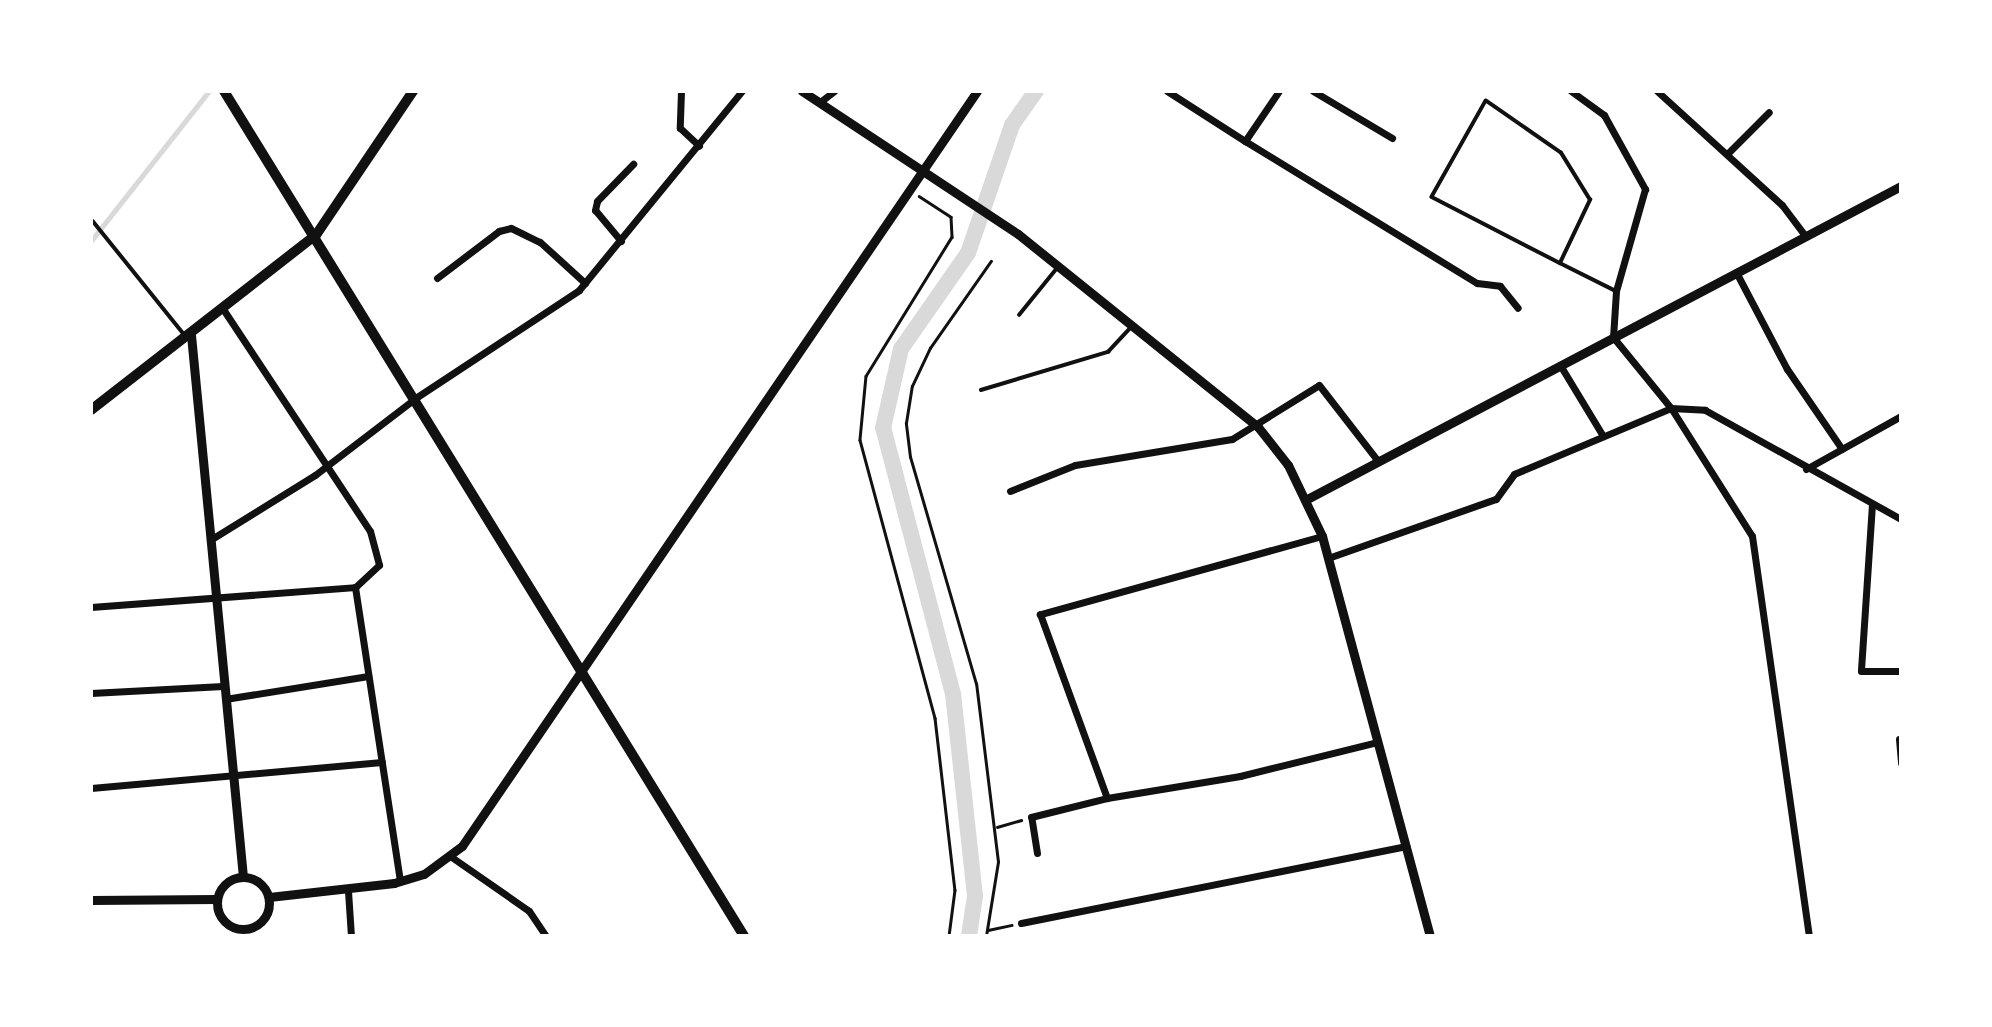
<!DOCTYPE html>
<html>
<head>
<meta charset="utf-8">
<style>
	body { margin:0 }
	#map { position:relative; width:1992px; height:1027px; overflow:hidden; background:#fff; font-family:"Exo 2",sans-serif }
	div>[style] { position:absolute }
	.stream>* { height:4.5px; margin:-2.25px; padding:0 2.25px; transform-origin:2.25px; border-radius:2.25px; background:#d9d9d9 }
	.canal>* { height:16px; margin:-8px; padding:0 8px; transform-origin:8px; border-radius:8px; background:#d9d9d9 }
	.path>* { height:2.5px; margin:-1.25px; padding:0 1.25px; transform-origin:1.25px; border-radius:1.25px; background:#111 }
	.service>* { height:3.5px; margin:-1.75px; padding:0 1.75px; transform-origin:1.75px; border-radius:1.75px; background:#111 }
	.minor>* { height:7px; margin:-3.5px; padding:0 3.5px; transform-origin:3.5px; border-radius:3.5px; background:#111 }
	.tertiary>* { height:9px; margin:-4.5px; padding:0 4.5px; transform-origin:4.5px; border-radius:4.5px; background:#111 }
	.tertiary>.ring { margin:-4.5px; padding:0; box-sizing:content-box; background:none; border:9px solid #111; border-radius:50% }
	.secondary>* { height:10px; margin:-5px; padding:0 5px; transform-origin:5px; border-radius:5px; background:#111 }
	span { translate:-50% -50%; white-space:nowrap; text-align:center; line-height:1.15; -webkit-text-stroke:7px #fff; paint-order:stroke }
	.frame { position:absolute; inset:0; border:93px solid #fff; pointer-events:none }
</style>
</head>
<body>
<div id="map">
	<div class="stream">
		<div style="left:91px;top:241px;width:191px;rotate:-51.8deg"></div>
	</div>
	<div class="canal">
		<div style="left:969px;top:936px;width:40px;rotate:-81.5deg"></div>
		<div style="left:975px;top:896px;width:203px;rotate:-96.2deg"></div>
		<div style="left:953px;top:694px;width:275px;rotate:-104.7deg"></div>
		<div style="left:883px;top:428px;width:81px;rotate:-77.2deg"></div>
		<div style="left:901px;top:349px;width:117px;rotate:-55.1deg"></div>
		<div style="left:968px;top:253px;width:135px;rotate:-71deg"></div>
		<div style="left:1012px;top:125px;width:42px;rotate:-54.8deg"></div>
	</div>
	<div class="path">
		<div style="left:919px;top:196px;width:38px;rotate:33deg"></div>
		<div style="left:951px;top:217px;width:20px;rotate:87deg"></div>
		<div style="left:952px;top:237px;width:163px;rotate:121.7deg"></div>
		<div style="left:866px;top:376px;width:64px;rotate:95.4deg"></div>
		<div style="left:860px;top:440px;width:288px;rotate:74.9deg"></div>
		<div style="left:935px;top:718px;width:173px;rotate:83.4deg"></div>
		<div style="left:955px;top:890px;width:46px;rotate:97.4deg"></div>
		<div style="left:997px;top:827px;width:25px;rotate:-16deg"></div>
		<div style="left:988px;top:930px;width:24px;rotate:-12deg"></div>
		<div style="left:986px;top:936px;width:75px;rotate:-80.8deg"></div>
		<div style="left:998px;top:862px;width:179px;rotate:-97deg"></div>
		<div style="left:976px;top:684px;width:236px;rotate:-106.2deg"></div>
		<div style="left:910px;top:457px;width:34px;rotate:-97deg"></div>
		<div style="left:906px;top:423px;width:37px;rotate:-81deg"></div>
		<div style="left:912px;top:386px;width:42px;rotate:-64.7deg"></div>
		<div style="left:930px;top:348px;width:106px;rotate:-55deg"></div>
	</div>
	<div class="service">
		<div style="left:93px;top:221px;width:145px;rotate:51.2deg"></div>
		<div style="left:1560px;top:263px;width:70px;rotate:-64.5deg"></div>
		<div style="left:1590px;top:200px;width:55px;rotate:-121.7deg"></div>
		<div style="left:1561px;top:153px;width:91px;rotate:-145.3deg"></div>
		<div style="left:1486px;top:101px;width:110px;rotate:119.4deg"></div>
		<div style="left:1432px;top:197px;width:144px;rotate:27.3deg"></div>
		<div style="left:1560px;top:263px;width:63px;rotate:26.6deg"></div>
		<div style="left:1019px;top:315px;width:60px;rotate:-51deg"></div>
		<div style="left:981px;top:390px;width:133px;rotate:-16.7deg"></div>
		<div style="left:1108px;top:352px;width:34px;rotate:-47deg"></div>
	</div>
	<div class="minor">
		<div style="left:681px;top:91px;width:37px;rotate:92deg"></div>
		<div style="left:680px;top:128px;width:26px;rotate:43deg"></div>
		<div style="left:1167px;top:91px;width:93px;rotate:32.7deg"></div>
		<div style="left:1245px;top:141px;width:60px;rotate:-55.8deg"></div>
		<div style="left:1313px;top:91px;width:92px;rotate:30.7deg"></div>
		<div style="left:1571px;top:91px;width:41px;rotate:36deg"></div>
		<div style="left:1604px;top:115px;width:85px;rotate:61deg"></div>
		<div style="left:1645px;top:189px;width:106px;rotate:105.9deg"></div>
		<div style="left:1616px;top:291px;width:46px;rotate:93.7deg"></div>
		<div style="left:1613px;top:337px;width:92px;rotate:50.8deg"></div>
		<div style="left:1671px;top:408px;width:34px;rotate:3deg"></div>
		<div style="left:1705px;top:410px;width:224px;rotate:29.1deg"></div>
		<div style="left:1657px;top:91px;width:169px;rotate:42.4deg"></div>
		<div style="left:1782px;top:205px;width:38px;rotate:53deg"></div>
		<div style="left:820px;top:102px;width:18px;rotate:-38deg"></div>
		<div style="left:1245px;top:141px;width:272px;rotate:31.5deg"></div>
		<div style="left:1477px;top:283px;width:23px;rotate:7deg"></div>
		<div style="left:1500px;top:286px;width:28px;rotate:51deg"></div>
		<div style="left:1727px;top:154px;width:59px;rotate:-45deg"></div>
		<div style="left:621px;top:241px;width:40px;rotate:-130deg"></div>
		<div style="left:595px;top:210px;width:9px;rotate:-77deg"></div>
		<div style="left:597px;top:201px;width:52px;rotate:-45.8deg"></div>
		<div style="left:1736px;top:272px;width:110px;rotate:62.3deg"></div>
		<div style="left:1787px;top:369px;width:97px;rotate:55.5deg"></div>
		<div style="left:437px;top:278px;width:78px;rotate:-37.2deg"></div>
		<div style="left:499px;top:231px;width:12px;rotate:-14deg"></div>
		<div style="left:511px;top:228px;width:32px;rotate:26deg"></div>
		<div style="left:540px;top:242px;width:61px;rotate:42.3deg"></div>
		<div style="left:223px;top:309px;width:266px;rotate:56.5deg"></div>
		<div style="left:370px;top:531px;width:35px;rotate:75deg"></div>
		<div style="left:379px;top:565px;width:33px;rotate:137deg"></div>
		<div style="left:1560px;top:365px;width:83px;rotate:58.8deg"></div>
		<div style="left:1806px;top:469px;width:109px;rotate:-29.2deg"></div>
		<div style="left:1010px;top:491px;width:70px;rotate:-21.8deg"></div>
		<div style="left:1075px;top:465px;width:159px;rotate:-9.4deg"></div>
		<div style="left:1232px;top:439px;width:102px;rotate:-31.8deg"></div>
		<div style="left:1319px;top:385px;width:96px;rotate:52.2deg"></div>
		<div style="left:1872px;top:504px;width:167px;rotate:93.8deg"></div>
		<div style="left:1861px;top:671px;width:40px"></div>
		<div style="left:1322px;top:536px;width:293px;rotate:164.5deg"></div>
		<div style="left:1040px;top:614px;width:196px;rotate:70deg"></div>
		<div style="left:1107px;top:798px;width:135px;rotate:-9.4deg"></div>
		<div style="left:1240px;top:776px;width:141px;rotate:-13.9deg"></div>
		<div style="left:210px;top:540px;width:123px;rotate:-31.8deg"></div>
		<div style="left:315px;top:475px;width:128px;rotate:-37.4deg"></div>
		<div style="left:417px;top:397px;width:194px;rotate:-33.4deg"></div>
		<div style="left:579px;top:290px;width:257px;rotate:-50.7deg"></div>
		<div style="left:1328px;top:558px;width:178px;rotate:-19.4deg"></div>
		<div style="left:1496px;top:499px;width:31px;rotate:-54deg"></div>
		<div style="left:1514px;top:474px;width:170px;rotate:-22.8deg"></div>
		<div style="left:1671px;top:408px;width:151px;rotate:57.7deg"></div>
		<div style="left:1752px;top:536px;width:404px;rotate:81.9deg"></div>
		<div style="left:91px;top:607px;width:265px;rotate:-4.3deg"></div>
		<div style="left:355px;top:587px;width:297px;rotate:81.3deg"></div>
		<div style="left:91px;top:693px;width:132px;rotate:-3deg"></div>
		<div style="left:225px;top:699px;width:145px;rotate:-9.1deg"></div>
		<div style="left:1899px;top:739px;width:24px;rotate:85deg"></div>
		<div style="left:91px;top:788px;width:292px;rotate:-5.1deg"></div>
		<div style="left:1037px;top:853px;width:36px;rotate:-99deg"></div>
		<div style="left:1031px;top:817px;width:78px;rotate:-14deg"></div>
		<div style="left:450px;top:856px;width:96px;rotate:34.8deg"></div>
		<div style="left:529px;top:911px;width:30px;rotate:56deg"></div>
		<div style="left:348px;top:891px;width:45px;rotate:86.2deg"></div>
		<div style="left:1021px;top:923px;width:393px;rotate:-11.3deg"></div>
	</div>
	<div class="tertiary">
		<div style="left:802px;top:91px;width:259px;rotate:33.5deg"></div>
		<div style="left:1018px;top:234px;width:308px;rotate:38.8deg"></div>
		<div style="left:1258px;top:427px;width:48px;rotate:51.7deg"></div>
		<div style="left:1288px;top:465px;width:79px;rotate:64.4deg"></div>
		<div style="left:1322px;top:536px;width:414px;rotate:74.9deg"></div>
		<div style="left:191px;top:335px;width:544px;rotate:84.52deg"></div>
		<div style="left:1309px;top:498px;width:669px;rotate:-27.79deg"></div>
		<div class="ring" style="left:217px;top:877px;width:43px;height:43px"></div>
		<div style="left:269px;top:897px;width:126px;rotate:-6.4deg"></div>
		<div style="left:394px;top:883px;width:31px;rotate:-17deg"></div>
		<div style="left:424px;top:874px;width:47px;rotate:-36.4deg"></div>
		<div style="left:462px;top:846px;width:914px;rotate:-55.7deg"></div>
		<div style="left:91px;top:900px;width:126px;rotate:-0.5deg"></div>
	</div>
	<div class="secondary">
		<div style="left:224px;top:91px;width:992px;rotate:58.39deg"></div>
		<div style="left:91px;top:410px;width:285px;rotate:-37.9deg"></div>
		<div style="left:316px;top:235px;width:174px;rotate:-56deg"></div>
	</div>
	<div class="frame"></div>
</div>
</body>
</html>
